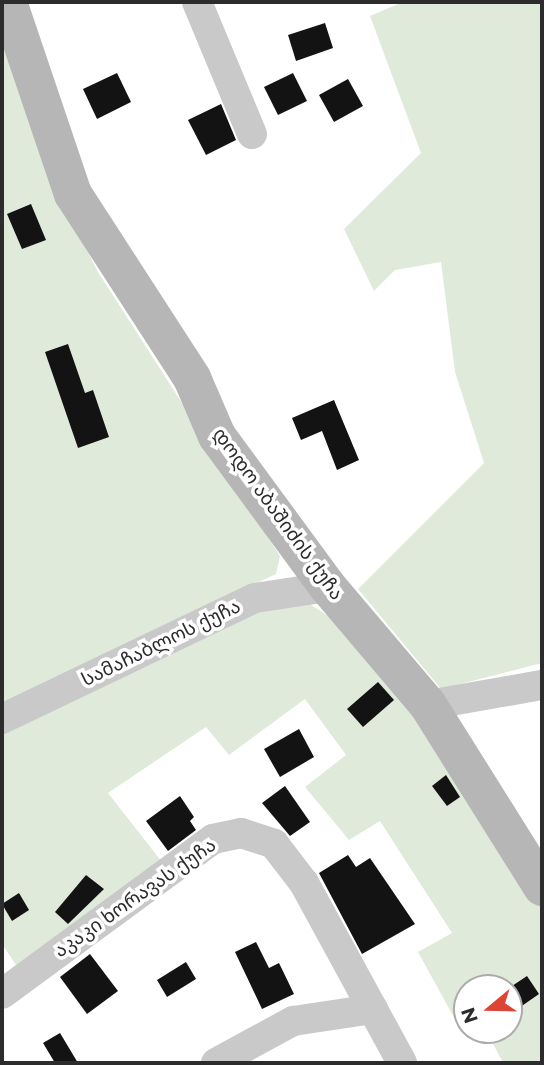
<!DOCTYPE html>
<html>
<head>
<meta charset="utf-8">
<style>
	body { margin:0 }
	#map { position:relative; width:544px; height:1065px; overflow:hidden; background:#fff; font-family:Montserrat,"Noto Sans Georgian",sans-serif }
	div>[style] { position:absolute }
	.green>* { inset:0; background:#e0eada }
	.building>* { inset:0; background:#131313 }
	.street>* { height:30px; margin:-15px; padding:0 15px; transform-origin:15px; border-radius:15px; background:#c9c9c9 }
	.secondary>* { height:38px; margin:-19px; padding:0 19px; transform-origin:19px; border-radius:19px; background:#b6b6b6 }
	span { translate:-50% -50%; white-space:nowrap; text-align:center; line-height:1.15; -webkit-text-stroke:7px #fff; paint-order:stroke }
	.street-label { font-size:19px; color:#2c2c2c }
	.frame { position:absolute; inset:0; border:4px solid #2c2c2c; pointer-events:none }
	.north { position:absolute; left:453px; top:974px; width:70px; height:70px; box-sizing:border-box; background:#fff; border:2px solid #ababab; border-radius:50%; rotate:251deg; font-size:19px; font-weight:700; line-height:28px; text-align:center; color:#2c2c2c }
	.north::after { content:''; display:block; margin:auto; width:24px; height:32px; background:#dc4536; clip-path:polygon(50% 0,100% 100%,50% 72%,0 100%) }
</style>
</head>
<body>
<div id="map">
	<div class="green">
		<div style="clip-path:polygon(403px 2px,542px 2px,542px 663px,441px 689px,358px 589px,484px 463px,455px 372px,441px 262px,395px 270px,374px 291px,344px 229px,421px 153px,370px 16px)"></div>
		<div style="clip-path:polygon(2px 30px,57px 191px,98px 272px,280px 556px,276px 574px,2px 705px)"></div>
		<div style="clip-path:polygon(305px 601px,330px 617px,410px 704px,542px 907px,542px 1063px,503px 1063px,486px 1030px,509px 1030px,509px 988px,467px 988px,467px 1029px,462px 1032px,418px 952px,452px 933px,380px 821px,349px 840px,305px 787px,346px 755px,305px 699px,229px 755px,206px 727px,108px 793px,162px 862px,18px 968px,2px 944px,2px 732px,274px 604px)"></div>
	</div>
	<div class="building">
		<div style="clip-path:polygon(325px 23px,333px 48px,296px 61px,288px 35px)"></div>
		<div style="clip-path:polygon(117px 73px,131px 102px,97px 119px,83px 89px)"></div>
		<div style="clip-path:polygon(293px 73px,307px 101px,278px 115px,264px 87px)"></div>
		<div style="clip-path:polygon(348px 79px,363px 106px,334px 122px,319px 95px)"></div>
		<div style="clip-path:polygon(221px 104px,236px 140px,206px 155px,188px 120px)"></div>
		<div style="clip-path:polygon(31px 204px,46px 240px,22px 249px,7px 214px)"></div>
		<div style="clip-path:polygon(68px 344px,85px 393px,93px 390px,109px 437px,78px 448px,45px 352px)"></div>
		<div style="clip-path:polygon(334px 400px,359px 460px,337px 470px,322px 431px,301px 440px,292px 418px)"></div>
		<div style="clip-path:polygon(378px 682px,394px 700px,363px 727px,347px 709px)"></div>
		<div style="clip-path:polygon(299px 729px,314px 757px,280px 777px,264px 749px)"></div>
		<div style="clip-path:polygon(446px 775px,460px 797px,447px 806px,432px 786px)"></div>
		<div style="clip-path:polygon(285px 786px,310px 822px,290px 836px,262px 803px)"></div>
		<div style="clip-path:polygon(180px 796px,194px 817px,190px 821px,196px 830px,168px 851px,146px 821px)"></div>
		<div style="clip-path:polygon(348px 855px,356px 867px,370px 858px,415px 924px,362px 954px,319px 873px)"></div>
		<div style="clip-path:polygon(86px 875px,104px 889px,68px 924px,55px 912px)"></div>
		<div style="clip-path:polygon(19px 893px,29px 910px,12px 921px,2px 904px)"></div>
		<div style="clip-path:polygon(256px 942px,269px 968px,279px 963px,294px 994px,262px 1009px,235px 952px)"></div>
		<div style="clip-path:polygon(90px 954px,118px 991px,87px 1014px,60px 977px)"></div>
		<div style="clip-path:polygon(186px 962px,196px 979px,167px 997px,157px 980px)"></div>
		<div style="clip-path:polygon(527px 976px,539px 994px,516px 1010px,509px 988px)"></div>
		<div style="clip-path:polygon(60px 1033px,78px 1063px,55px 1063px,43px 1043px)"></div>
	</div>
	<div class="street">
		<div style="left:197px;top:2px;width:143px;rotate:67.4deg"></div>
		<div style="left:428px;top:705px;width:116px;rotate:-10deg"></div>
		<div style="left:2px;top:719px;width:280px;rotate:-25.6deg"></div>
		<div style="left:255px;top:598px;width:74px;rotate:-8.6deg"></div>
		<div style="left:2px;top:994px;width:262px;rotate:-36.3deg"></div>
		<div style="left:213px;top:839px;width:29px;rotate:-12deg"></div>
		<div style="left:241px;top:833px;width:35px;rotate:18deg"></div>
		<div style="left:274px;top:844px;width:49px;rotate:52.4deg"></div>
		<div style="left:304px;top:883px;width:205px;rotate:61.4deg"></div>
		<div style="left:216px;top:1063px;width:88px;rotate:-28.6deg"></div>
		<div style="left:293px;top:1021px;width:81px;rotate:-8.5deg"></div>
	</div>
	<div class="secondary">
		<div style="left:8px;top:2px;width:203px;rotate:71.3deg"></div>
		<div style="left:73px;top:194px;width:219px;rotate:57.1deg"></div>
		<div style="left:192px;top:378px;width:63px;rotate:66.7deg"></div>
		<div style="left:217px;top:436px;width:187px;rotate:53.7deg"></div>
		<div style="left:328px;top:587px;width:155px;rotate:49.7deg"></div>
		<div style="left:428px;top:705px;width:215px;rotate:57.9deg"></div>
	</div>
	<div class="street-label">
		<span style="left:278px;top:514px;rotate:54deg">დოდო აბაშიძის ქუჩა</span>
		<span style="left:161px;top:643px;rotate:-26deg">სამაჩაბლოს ქუჩა</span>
		<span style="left:135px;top:898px;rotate:-35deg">აკაკი ხორავას ქუჩა</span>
	</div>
	<div class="frame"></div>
	<div class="north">N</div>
</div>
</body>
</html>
